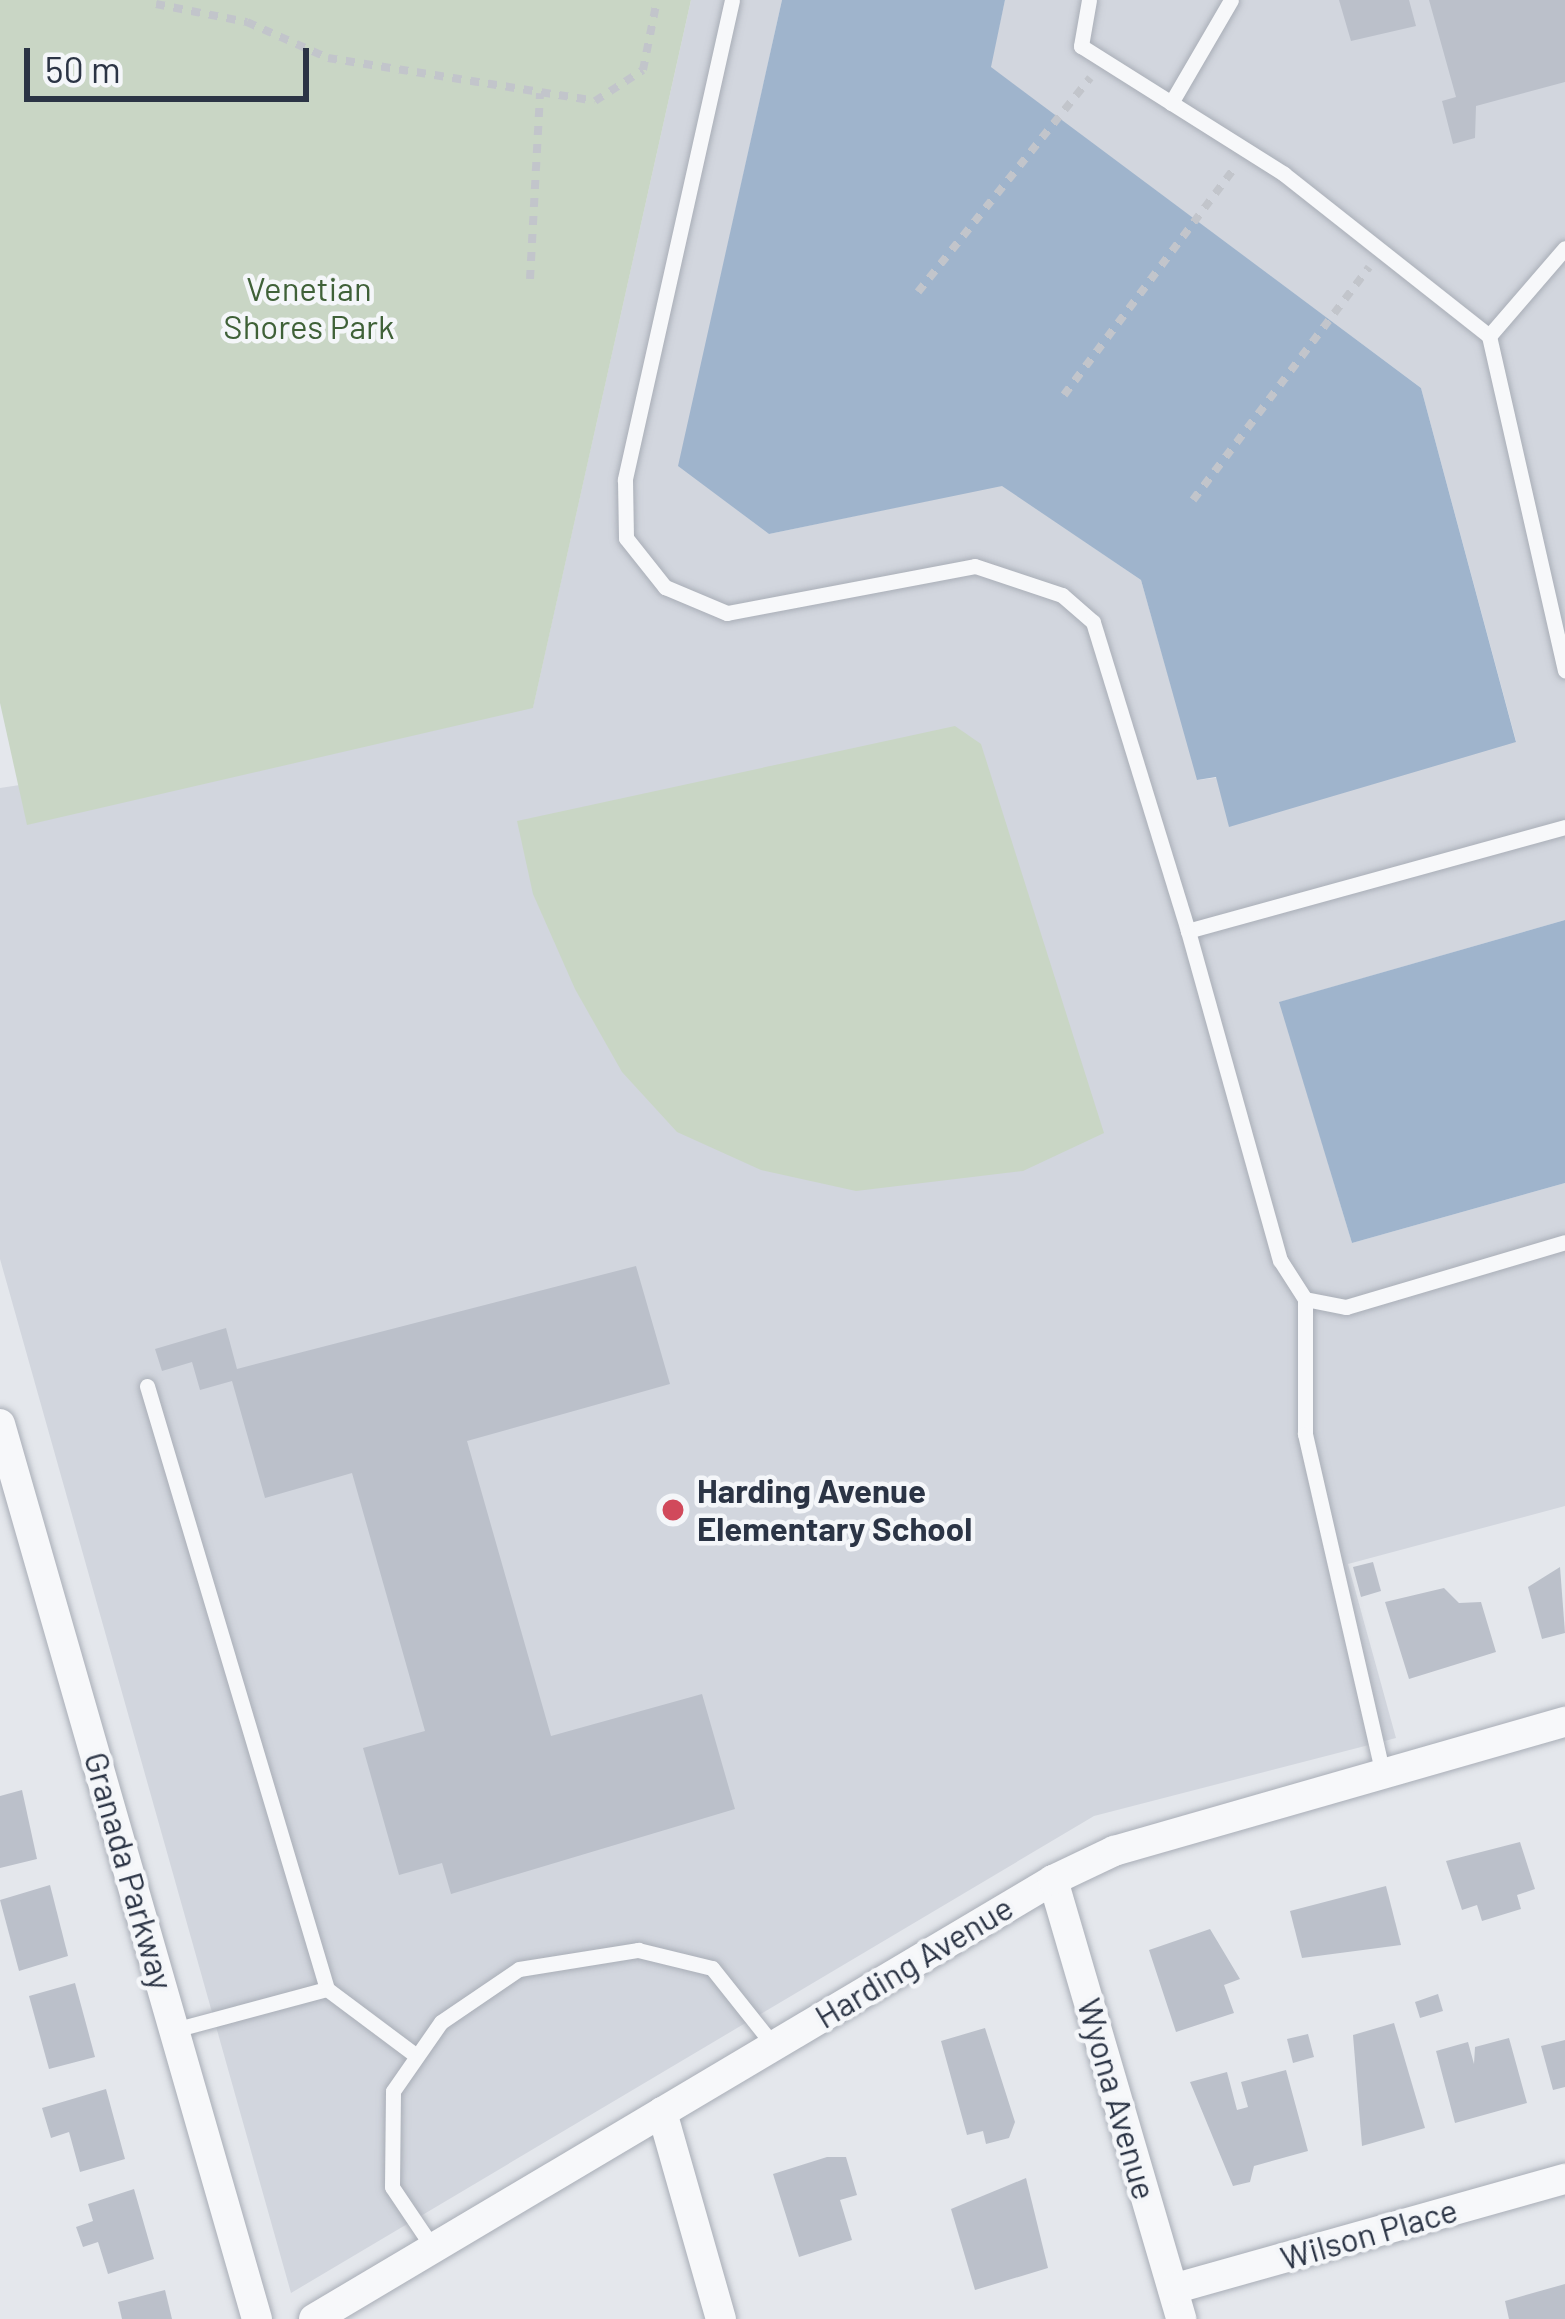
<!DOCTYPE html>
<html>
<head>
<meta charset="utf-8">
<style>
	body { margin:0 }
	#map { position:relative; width:1565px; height:2319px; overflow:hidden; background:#e4e7ec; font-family:Barlow,sans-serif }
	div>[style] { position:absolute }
	.built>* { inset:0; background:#d2d6de }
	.green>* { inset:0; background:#c9d6c5 }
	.water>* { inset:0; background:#9fb4cc }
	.building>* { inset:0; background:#bbc0ca }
	.path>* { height:8px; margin-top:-4px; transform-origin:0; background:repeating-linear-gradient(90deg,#c2c5cb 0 9px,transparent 0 18px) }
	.roads { filter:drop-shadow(0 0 3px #a9aeb7) drop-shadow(0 0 3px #a9aeb7) }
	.lane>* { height:15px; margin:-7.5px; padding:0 7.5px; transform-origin:7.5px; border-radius:7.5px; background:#f7f8fa }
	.street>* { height:30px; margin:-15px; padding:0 15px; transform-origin:15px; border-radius:15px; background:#f7f8fa }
	.dots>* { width:33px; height:33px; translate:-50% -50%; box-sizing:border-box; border:6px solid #f4f6f9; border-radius:50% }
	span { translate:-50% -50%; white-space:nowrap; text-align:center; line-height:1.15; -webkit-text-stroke:9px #f4f6f9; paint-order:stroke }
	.park-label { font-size:33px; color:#3f6138 }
	.poi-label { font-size:33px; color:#2b3445; font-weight:700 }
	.left { translate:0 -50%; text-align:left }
	.street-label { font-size:33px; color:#2b3445 }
	.scale { position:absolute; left:24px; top:48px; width:285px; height:54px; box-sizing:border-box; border:6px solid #2b3445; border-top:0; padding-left:15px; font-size:36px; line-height:42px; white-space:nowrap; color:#2b3445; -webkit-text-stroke:9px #f4f6f9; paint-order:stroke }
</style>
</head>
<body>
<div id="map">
	<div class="built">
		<div style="clip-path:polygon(691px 0,782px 0,679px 466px,769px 534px,1002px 485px,1141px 580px,1198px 780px,1516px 741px,1421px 388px,990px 67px,1005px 0,1565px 0,1565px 920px,1280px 1002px,1352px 1243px,1565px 1183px,1565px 1506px,1348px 1564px,1396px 1738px,1094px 1816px,291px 2293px,0 1259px,0 788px,533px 707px)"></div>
	</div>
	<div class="green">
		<div style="clip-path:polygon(0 0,691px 0,533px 708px,27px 825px,0 703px)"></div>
		<div style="clip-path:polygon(955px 726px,981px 744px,1104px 1133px,1023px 1171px,856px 1191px,761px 1170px,677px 1132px,622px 1072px,575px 989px,533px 894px,517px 821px)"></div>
	</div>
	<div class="water">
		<div style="clip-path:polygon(782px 0,1005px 0,991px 67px,1421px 388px,1516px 742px,1229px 827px,1216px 777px,1197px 780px,1141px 580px,1002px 486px,769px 534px,678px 466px)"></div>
		<div style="clip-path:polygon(1565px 920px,1565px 1183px,1352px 1243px,1279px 1002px)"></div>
	</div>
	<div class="building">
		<div style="clip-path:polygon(1339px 0,1409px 0,1416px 26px,1351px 41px)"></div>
		<div style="clip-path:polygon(1429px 0,1565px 0,1565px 82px,1476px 106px,1475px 138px,1453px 144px,1442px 101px,1456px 97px)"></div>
		<div style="clip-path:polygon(636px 1266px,670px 1384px,467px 1441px,551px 1736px,702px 1694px,735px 1809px,451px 1894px,442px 1863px,399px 1875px,363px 1748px,425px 1731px,352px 1473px,265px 1498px,232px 1381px,200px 1390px,192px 1362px,162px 1371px,155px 1349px,226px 1328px,237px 1369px)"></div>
		<div style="clip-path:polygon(1373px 1562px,1381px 1591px,1361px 1597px,1353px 1567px)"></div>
		<div style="clip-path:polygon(1560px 1567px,1565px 1633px,1542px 1639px,1528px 1587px)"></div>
		<div style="clip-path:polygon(1444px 1588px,1459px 1603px,1481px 1602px,1496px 1652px,1409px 1679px,1385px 1602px)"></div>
		<div style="clip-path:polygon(22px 1790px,37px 1859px,0 1868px,0 1796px)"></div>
		<div style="clip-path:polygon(1520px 1842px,1535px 1889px,1517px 1895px,1521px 1909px,1482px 1921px,1477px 1905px,1462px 1910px,1446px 1861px)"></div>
		<div style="clip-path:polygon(50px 1885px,68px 1956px,19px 1971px,0 1900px)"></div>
		<div style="clip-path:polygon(1386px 1886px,1401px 1945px,1302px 1958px,1290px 1911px)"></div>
		<div style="clip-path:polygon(1210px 1929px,1240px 1979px,1224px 1985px,1234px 2013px,1176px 2032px,1149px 1950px)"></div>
		<div style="clip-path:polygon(75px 1983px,95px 2057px,49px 2069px,29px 1996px)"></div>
		<div style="clip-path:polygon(1438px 1994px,1443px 2011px,1420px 2018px,1415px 2002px)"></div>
		<div style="clip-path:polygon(1394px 2023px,1425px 2128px,1362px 2146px,1353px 2035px)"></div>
		<div style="clip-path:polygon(985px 2028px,1015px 2122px,1009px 2138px,986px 2144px,983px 2131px,967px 2135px,941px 2041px)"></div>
		<div style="clip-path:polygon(1308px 2034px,1314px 2057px,1293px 2063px,1287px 2039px)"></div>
		<div style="clip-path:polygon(1509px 2038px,1527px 2103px,1455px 2123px,1436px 2051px,1468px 2042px,1474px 2064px,1475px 2047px)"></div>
		<div style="clip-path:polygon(1565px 2040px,1565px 2087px,1553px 2090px,1541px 2046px)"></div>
		<div style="clip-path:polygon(1286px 2070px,1308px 2151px,1254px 2166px,1250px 2182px,1233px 2186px,1190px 2082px,1227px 2072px,1237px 2110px,1248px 2107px,1241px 2082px)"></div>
		<div style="clip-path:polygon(106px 2089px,125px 2159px,80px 2172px,69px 2132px,51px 2138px,42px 2108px)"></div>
		<div style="clip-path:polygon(827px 2157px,846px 2157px,857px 2195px,840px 2200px,852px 2240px,799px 2257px,773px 2174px)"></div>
		<div style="clip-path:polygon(1026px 2178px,1048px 2268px,975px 2290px,951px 2209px)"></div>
		<div style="clip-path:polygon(134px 2189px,154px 2259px,108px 2274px,98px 2242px,83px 2247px,76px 2227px,93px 2221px,88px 2204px)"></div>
		<div style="clip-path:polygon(1565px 2284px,1565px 2319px,1509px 2319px,1505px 2301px)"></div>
		<div style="clip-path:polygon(165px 2290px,172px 2319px,122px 2319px,118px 2302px)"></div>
	</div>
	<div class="path">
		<div style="left:156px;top:4px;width:93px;rotate:11.2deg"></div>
		<div style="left:247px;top:22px;width:89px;rotate:24deg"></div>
		<div style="left:328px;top:58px;width:270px;rotate:9.1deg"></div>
		<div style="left:595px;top:101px;width:57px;rotate:-32.9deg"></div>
		<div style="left:643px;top:70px;width:71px;rotate:-78.7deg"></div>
		<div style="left:530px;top:279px;width:186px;rotate:-86.9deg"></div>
		<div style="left:918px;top:292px;width:275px;rotate:-51.2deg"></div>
		<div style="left:1064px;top:395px;width:280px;rotate:-53.1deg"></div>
		<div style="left:1193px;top:500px;width:292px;rotate:-52.9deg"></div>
	</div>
	<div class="roads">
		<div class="lane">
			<div style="left:732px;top:0;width:492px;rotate:102.6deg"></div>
			<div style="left:625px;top:480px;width:58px;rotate:89deg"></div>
			<div style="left:626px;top:538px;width:63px;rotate:51.5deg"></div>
			<div style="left:665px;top:587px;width:67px;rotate:22.8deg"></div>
			<div style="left:727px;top:613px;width:252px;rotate:-10.7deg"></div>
			<div style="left:975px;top:566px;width:92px;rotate:18.4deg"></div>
			<div style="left:1062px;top:595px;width:41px;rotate:41.1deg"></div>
			<div style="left:1093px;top:622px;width:323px;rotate:72.9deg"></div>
			<div style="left:1089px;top:0;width:47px;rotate:99.9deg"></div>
			<div style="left:1081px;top:46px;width:240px;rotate:32.2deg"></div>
			<div style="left:1284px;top:174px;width:261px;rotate:38.3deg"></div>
			<div style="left:1489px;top:336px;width:343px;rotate:77.2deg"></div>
			<div style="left:1171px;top:103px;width:119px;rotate:-59.8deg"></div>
			<div style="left:1489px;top:336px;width:116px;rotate:-49.2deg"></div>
			<div style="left:1565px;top:827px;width:391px;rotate:164.6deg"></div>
			<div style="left:1188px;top:931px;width:342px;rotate:74.4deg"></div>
			<div style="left:1280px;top:1260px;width:46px;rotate:57.3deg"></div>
			<div style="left:1305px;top:1299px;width:42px;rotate:11deg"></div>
			<div style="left:1346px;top:1307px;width:228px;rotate:-16.5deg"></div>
			<div style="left:1305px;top:1299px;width:135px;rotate:90deg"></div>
			<div style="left:1305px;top:1434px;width:349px;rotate:77.1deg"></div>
			<div style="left:147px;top:1386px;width:629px;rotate:73.38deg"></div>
			<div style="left:174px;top:2030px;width:158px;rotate:-15deg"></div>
			<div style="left:327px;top:1989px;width:109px;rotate:36.8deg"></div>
			<div style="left:433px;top:2248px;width:73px;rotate:-123.9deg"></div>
			<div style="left:392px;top:2187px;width:96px;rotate:-89.4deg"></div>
			<div style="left:393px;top:2091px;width:84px;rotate:-55.2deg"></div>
			<div style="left:441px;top:2022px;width:94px;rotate:-34.2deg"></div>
			<div style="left:519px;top:1969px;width:121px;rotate:-9.1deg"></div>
			<div style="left:638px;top:1950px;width:76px;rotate:13.7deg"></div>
			<div style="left:712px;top:1968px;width:100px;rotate:51.5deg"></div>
		</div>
		<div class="street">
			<div style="left:0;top:1424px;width:931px;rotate:73.98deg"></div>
			<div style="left:1053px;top:1880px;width:457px;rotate:73.7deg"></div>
			<div style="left:662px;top:2112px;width:215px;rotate:74.1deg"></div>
			<div style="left:1173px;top:2289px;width:407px;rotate:-15.7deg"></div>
			<div style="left:314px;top:2319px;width:860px;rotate:-30.71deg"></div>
			<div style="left:1053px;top:1880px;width:68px;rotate:-25.4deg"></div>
			<div style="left:1114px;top:1851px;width:469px;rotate:-16deg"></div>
		</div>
	</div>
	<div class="dots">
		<div style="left:673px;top:1510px;background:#d1495b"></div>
	</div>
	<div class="park-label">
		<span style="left:309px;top:308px">Venetian<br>Shores Park</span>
	</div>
	<div class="poi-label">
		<span class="left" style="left:697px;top:1510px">Harding Avenue<br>Elementary School</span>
	</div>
	<div class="street-label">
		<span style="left:129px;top:1871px;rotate:74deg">Granada Parkway</span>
		<span style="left:914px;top:1962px;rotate:-31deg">Harding Avenue</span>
		<span style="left:1117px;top:2099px;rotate:74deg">Wyona Avenue</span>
		<span style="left:1369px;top:2234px;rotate:-16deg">Wilson Place</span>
	</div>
	<div class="scale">50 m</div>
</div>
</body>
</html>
